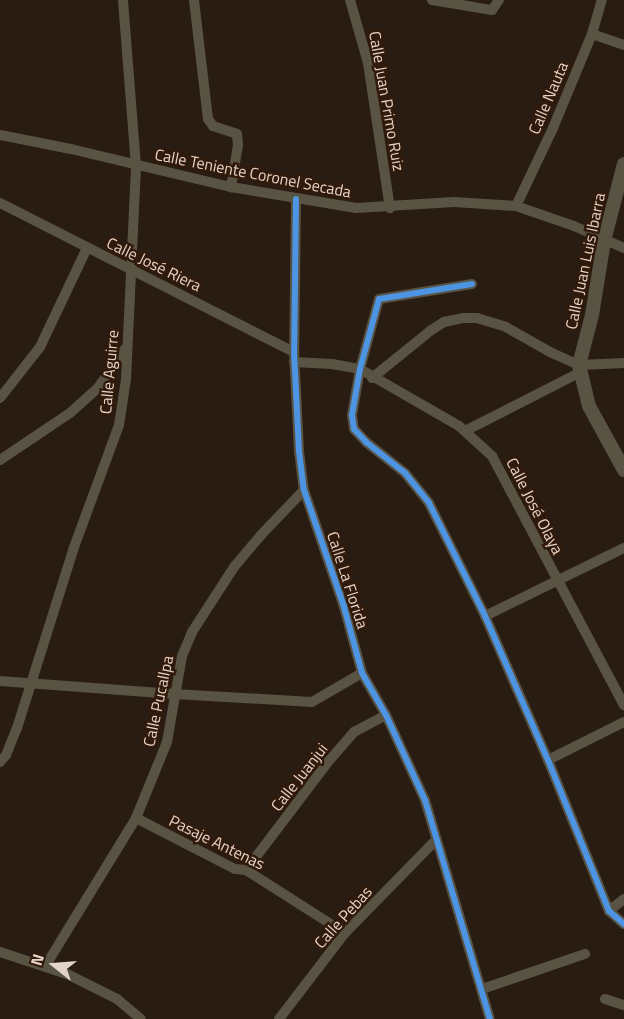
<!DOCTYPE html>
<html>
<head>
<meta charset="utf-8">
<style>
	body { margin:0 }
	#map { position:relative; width:624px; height:1019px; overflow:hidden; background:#291c13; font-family:"Titillium Web",sans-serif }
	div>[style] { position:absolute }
	.minor>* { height:10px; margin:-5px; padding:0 5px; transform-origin:5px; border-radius:5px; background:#595343 }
	.tertiary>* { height:14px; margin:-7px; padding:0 7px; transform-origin:7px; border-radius:7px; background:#595343 }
	.cycleway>* { height:6px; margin:-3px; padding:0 3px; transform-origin:3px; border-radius:3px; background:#4d94e3 }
	span { translate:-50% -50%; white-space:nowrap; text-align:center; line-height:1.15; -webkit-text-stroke:5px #321a0a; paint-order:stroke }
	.street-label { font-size:16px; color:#e4d3c9 }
	.north { position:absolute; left:24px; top:935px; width:60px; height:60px; -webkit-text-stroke:4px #321a0a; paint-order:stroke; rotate:287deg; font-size:16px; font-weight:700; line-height:24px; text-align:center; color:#e4d3c9 }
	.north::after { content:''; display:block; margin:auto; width:21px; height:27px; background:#e4d3c9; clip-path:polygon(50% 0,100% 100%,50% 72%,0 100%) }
</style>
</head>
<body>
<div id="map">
	<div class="minor">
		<div style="left:194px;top:0;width:120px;rotate:83.3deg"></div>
		<div style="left:208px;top:119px;width:9px;rotate:54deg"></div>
		<div style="left:213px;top:126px;width:25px;rotate:18deg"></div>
		<div style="left:237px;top:134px;width:11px;rotate:85deg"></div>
		<div style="left:238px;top:145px;width:43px;rotate:99.5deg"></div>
		<div style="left:350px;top:0;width:66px;rotate:74.1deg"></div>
		<div style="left:368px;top:63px;width:147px;rotate:81.4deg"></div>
		<div style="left:432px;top:0;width:61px;rotate:9.5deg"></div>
		<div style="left:492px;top:10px;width:12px;rotate:-55deg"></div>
		<div style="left:592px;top:34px;width:34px;rotate:19deg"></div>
		<div style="left:0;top:135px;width:72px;rotate:11.2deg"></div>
		<div style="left:71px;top:149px;width:164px;rotate:13.4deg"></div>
		<div style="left:231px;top:187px;width:127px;rotate:9.5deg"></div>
		<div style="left:356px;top:208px;width:98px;rotate:-3.5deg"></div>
		<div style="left:454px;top:202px;width:62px;rotate:3.7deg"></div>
		<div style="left:516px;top:206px;width:61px;rotate:19deg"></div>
		<div style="left:574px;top:226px;width:55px;rotate:23.7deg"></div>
		<div style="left:296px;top:199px;width:153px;rotate:90.7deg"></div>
		<div style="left:294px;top:352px;width:99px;rotate:87.1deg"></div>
		<div style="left:299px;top:451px;width:39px;rotate:83deg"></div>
		<div style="left:304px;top:490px;width:124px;rotate:71.1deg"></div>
		<div style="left:344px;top:607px;width:68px;rotate:74.7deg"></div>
		<div style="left:362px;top:673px;width:48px;rotate:60.3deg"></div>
		<div style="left:386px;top:715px;width:94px;rotate:65.4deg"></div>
		<div style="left:425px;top:800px;width:228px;rotate:73.5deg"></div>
		<div style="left:0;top:203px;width:330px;rotate:26.9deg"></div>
		<div style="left:516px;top:206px;width:86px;rotate:-64.6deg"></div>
		<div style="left:553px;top:128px;width:102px;rotate:-67.5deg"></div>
		<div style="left:592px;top:34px;width:35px;rotate:-74deg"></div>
		<div style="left:472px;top:284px;width:94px;rotate:170.8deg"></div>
		<div style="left:379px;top:299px;width:73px;rotate:105.2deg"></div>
		<div style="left:360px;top:369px;width:47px;rotate:99.9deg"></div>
		<div style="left:352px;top:415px;width:14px;rotate:82deg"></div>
		<div style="left:354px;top:429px;width:18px;rotate:47deg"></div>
		<div style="left:366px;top:442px;width:50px;rotate:38.5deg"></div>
		<div style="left:405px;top:473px;width:38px;rotate:51deg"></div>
		<div style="left:429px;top:503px;width:126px;rotate:63.6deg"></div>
		<div style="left:485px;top:616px;width:157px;rotate:66.4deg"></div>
		<div style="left:548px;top:760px;width:163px;rotate:68deg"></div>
		<div style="left:609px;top:911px;width:20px;rotate:41deg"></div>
		<div style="left:294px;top:362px;width:38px;rotate:3deg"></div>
		<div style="left:332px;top:364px;width:28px;rotate:10deg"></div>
		<div style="left:360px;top:369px;width:114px;rotate:29.9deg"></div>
		<div style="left:459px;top:426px;width:45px;rotate:42.3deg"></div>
		<div style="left:492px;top:456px;width:282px;rotate:62.1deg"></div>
		<div style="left:372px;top:378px;width:75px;rotate:-39deg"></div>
		<div style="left:430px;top:331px;width:17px;rotate:-33deg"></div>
		<div style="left:444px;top:322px;width:19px;rotate:-12deg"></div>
		<div style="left:463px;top:318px;width:14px"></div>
		<div style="left:477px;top:318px;width:30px;rotate:17deg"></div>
		<div style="left:506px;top:327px;width:53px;rotate:29.5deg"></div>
		<div style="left:552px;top:353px;width:30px;rotate:24deg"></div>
		<div style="left:579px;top:365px;width:45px;rotate:-2.5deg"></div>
		<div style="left:0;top:398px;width:65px;rotate:-51.9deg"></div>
		<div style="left:40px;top:347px;width:110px;rotate:-64.6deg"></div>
		<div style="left:465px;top:431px;width:128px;rotate:-27deg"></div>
		<div style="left:0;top:460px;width:84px;rotate:-33.9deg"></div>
		<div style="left:70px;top:413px;width:36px;rotate:-42deg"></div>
		<div style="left:97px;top:389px;width:49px;rotate:-55deg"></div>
		<div style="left:485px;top:616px;width:155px;rotate:-26.1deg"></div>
		<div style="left:0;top:681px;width:174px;rotate:4.3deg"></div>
		<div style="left:174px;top:694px;width:138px;rotate:3.3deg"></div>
		<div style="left:312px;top:702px;width:58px;rotate:-30.1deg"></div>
		<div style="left:548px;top:760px;width:85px;rotate:-26.6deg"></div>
		<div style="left:0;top:762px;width:9px;rotate:-49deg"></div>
		<div style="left:6px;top:755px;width:29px;rotate:-68deg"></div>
		<div style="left:17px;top:728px;width:187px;rotate:-72.5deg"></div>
		<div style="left:73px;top:550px;width:133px;rotate:-69.8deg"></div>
		<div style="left:119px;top:425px;width:47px;rotate:-81.3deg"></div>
		<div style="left:126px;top:379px;width:213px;rotate:-87.3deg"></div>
		<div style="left:136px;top:166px;width:167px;rotate:-94.5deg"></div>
		<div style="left:136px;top:818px;width:111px;rotate:27.3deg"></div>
		<div style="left:235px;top:869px;width:11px;rotate:5deg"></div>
		<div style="left:246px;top:870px;width:117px;rotate:32.5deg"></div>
		<div style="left:246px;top:870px;width:136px;rotate:-52.8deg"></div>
		<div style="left:328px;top:762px;width:40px;rotate:-49deg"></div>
		<div style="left:354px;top:732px;width:36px;rotate:-28deg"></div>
		<div style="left:609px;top:911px;width:19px;rotate:-39deg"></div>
		<div style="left:0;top:952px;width:71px;rotate:18.2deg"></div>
		<div style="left:67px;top:974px;width:56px;rotate:26.6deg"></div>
		<div style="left:117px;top:999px;width:31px;rotate:40deg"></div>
		<div style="left:46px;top:965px;width:172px;rotate:-58.5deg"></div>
		<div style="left:136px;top:818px;width:82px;rotate:-67.8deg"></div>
		<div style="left:167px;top:742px;width:87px;rotate:-80.1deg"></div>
		<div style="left:182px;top:656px;width:26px;rotate:-67deg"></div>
		<div style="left:192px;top:632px;width:77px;rotate:-57.1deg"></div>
		<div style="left:234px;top:567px;width:42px;rotate:-49.8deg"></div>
		<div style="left:261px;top:535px;width:62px;rotate:-46.3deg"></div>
		<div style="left:482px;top:989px;width:109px;rotate:-18.8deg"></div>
		<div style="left:605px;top:999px;width:20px;rotate:18deg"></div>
		<div style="left:279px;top:1019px;width:108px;rotate:-52.5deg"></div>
		<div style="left:345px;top:933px;width:130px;rotate:-45.6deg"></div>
	</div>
	<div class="tertiary">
		<div style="left:624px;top:164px;width:80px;rotate:104.6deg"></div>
		<div style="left:604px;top:241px;width:75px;rotate:99.2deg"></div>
		<div style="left:592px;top:315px;width:52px;rotate:104.6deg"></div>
		<div style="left:579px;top:365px;width:42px;rotate:76.3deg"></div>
		<div style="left:589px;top:406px;width:73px;rotate:61.3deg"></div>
	</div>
	<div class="cycleway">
		<div style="left:296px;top:199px;width:153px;rotate:90.7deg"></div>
		<div style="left:294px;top:352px;width:99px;rotate:87.1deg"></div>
		<div style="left:299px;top:451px;width:39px;rotate:83deg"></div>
		<div style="left:304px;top:490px;width:124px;rotate:71.1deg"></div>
		<div style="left:344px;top:607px;width:68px;rotate:74.7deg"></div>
		<div style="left:362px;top:673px;width:48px;rotate:60.3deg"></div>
		<div style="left:386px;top:715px;width:94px;rotate:65.4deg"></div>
		<div style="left:425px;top:800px;width:228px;rotate:73.5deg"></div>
		<div style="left:472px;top:284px;width:94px;rotate:170.8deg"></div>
		<div style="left:379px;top:299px;width:73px;rotate:105.2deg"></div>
		<div style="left:360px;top:369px;width:47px;rotate:99.9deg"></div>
		<div style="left:352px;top:415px;width:14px;rotate:82deg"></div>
		<div style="left:354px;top:429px;width:18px;rotate:47deg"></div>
		<div style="left:366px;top:442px;width:50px;rotate:38.5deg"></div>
		<div style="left:405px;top:473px;width:38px;rotate:51deg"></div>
		<div style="left:429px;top:503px;width:126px;rotate:63.6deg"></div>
		<div style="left:485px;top:616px;width:157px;rotate:66.4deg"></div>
		<div style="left:548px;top:760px;width:163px;rotate:68deg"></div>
		<div style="left:609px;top:911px;width:20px;rotate:41deg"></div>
	</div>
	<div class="street-label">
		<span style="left:548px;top:98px;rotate:-67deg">Calle Nauta</span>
		<span style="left:387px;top:101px;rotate:80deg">Calle Juan Primo Ruiz</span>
		<span style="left:253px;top:173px;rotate:11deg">Calle Teniente Coronel Secada</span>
		<span style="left:585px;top:261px;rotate:-78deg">Calle Juan Luis Ibarra</span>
		<span style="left:154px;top:264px;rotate:26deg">Calle José Riera</span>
		<span style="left:109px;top:372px;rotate:-85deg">Calle Aguirre</span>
		<span style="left:535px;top:506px;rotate:63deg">Calle José Olaya</span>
		<span style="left:348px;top:580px;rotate:72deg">Calle La Florida</span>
		<span style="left:158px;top:701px;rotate:-78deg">Calle Pucallpa</span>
		<span style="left:299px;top:777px;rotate:-52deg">Calle Juanjui</span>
		<span style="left:217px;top:842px;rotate:26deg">Pasaje Antenas</span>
		<span style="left:343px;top:917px;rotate:-48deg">Calle Pebas</span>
	</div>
	<div class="north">N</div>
</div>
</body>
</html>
